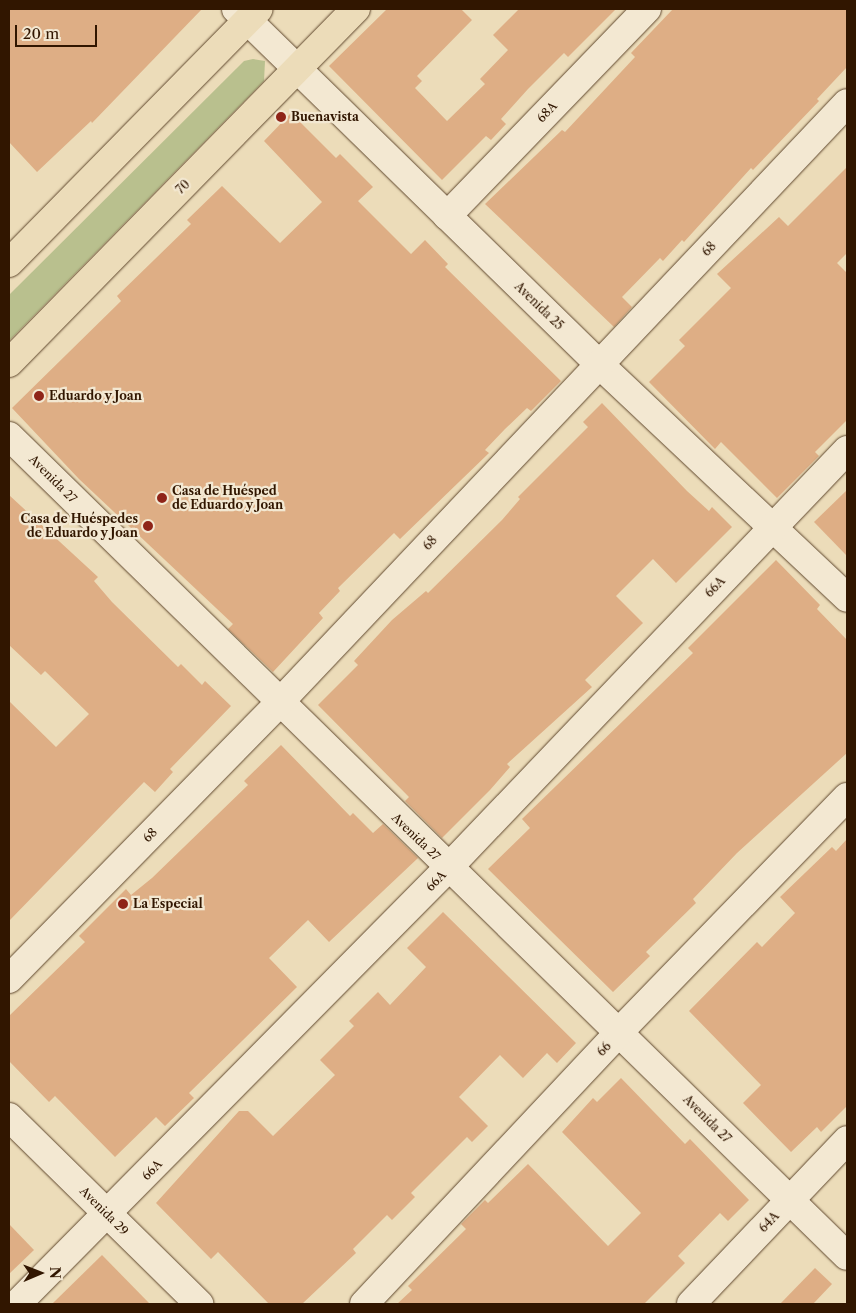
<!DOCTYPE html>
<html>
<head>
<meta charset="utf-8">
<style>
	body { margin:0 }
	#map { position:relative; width:856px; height:1313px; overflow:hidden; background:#ecdcb9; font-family:"Libre Caslon Text",serif }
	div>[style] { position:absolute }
	.green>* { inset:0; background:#b9c08e }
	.building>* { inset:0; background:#deae85 }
	.roads { filter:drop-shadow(0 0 1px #60482e) drop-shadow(0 0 1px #60482e) }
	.minor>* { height:28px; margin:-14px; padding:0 14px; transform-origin:14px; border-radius:14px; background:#f3e8d2 }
	.major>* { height:28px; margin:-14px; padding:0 14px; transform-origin:14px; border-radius:14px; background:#ecdcb9 }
	.dots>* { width:14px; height:14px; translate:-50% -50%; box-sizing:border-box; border:2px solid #f3e8d2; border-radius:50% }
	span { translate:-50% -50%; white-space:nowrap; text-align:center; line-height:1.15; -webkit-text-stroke:4.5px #f3e8d2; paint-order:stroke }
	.street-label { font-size:12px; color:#311600 }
	.poi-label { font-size:12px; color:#311600; font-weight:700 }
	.left { translate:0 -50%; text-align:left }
	.right { translate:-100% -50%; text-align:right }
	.frame { position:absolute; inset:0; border:10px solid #311600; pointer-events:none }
	.north { position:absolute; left:15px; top:1248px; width:50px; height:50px; -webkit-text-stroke:4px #f3e8d2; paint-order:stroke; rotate:89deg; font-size:14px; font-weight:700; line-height:20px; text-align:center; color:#311600 }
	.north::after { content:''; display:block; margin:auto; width:18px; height:22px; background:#311600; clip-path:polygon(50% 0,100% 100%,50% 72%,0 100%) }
	.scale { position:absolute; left:15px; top:25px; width:82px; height:22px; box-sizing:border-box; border:2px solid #311600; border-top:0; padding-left:6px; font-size:15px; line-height:18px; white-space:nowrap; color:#311600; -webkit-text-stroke:4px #f3e8d2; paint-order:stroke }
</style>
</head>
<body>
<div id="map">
	<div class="green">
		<div style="clip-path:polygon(253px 59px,265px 61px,264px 81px,9px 341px,9px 295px,244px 61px)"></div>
	</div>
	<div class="building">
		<div style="clip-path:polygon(9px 9px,202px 9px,92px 123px,91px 121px,37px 172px,9px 142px)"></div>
		<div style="clip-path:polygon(387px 9px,461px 9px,472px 20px,417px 76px,422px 81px,415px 88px,447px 121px,485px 84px,480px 79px,508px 50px,493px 35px,519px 9px,616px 9px,568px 57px,564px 53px,528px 89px,501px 119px,506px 124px,491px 140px,486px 136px,442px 180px,329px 66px)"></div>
		<div style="clip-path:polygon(673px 9px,847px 9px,847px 67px,817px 99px,819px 101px,753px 170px,751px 168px,684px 242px,682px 240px,663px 261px,660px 258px,622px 297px,632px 307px,614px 327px,485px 204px,562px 130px,565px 132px,635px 57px,631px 53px)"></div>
		<div style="clip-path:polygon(291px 113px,336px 158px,340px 154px,373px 187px,358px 201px,411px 254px,425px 240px,448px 264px,445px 267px,561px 381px,531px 411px,527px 408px,505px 429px,485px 450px,489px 453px,400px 539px,394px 533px,338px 588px,340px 591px,319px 613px,323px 618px,273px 672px,228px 629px,233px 624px,79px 479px,12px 408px,121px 301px,117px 296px,191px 224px,187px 220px,222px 186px,280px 243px,322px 202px,264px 141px)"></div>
		<div style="clip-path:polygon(847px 167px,847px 253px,837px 263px,847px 273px,847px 420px,815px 452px,819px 456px,777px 498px,721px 442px,715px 449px,649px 382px,685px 346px,679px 340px,731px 288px,717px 274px,779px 217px,788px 226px)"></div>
		<div style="clip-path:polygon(602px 403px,687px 491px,709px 511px,712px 507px,732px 527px,676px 583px,653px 559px,616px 596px,643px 623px,585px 680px,592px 687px,507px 764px,510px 767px,490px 790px,442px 838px,405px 801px,409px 797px,318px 705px,358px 665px,354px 661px,392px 620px,426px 591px,428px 593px,502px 520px,520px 499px,518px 497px,588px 427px,583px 422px)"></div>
		<div style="clip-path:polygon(847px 490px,847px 556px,814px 522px)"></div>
		<div style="clip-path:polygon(9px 495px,98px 577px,94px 581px,112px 602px,178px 667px,181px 664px,202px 685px,205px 681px,231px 706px,170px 769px,173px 772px,155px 792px,144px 782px,9px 921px,9px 701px,56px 747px,89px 714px,45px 671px,41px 675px,9px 645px)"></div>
		<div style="clip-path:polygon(776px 560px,820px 605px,817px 609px,847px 640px,847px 753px,737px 853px,693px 899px,696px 903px,646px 952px,650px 956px,613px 992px,488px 869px,530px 828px,522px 819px,693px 653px,688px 648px)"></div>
		<div style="clip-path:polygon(281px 745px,350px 816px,353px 813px,373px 833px,383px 824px,418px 858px,329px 942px,308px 920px,269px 958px,297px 987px,189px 1093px,194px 1098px,165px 1126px,156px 1117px,115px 1157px,55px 1096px,49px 1102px,9px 1061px,9px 1016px,85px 942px,79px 936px,126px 889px,131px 895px,152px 878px,248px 785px,244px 781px)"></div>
		<div style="clip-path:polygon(847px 839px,847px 1106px,821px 1132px,817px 1127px,791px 1152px,743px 1103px,761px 1085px,689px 1011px,757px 942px,762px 947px,795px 913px,780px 897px,832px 847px,836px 851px)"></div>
		<div style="clip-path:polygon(443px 912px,576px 1043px,557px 1063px,547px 1053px,523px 1078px,500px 1055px,459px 1097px,488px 1126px,472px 1142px,467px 1137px,411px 1193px,415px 1197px,392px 1220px,387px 1215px,353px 1249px,356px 1253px,302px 1304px,269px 1304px,218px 1252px,211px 1259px,156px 1203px,239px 1111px,248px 1111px,273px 1136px,335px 1075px,320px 1060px,354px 1026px,349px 1021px,378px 992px,390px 1005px,426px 967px,407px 948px)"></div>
		<div style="clip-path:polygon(621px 1078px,685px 1144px,690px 1139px,749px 1200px,728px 1221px,720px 1213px,678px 1256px,685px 1263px,644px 1304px,397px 1304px,412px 1290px,408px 1286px,466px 1229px,461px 1224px,485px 1200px,488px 1203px,528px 1164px,608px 1246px,641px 1213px,562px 1132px,593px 1098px,597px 1102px)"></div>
		<div style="clip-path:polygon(9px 1224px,34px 1250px,9px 1274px)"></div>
		<div style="clip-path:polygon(102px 1255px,150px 1304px,52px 1304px)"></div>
		<div style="clip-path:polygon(815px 1268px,832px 1284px,813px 1304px,780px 1304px)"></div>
	</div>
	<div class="roads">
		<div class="minor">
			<div style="left:236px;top:9px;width:508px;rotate:44.36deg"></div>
			<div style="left:599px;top:364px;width:341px;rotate:43.3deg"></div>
			<div style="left:447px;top:216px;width:288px;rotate:-46deg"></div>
			<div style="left:9px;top:436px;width:1172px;rotate:44.38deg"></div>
			<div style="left:9px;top:979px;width:386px;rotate:-45.6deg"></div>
			<div style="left:279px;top:703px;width:826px;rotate:-46.57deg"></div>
			<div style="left:9px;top:1117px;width:267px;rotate:44.5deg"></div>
			<div style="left:17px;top:1304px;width:613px;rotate:-45.33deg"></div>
			<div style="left:448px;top:868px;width:578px;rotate:-46.33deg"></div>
			<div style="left:364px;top:1304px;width:374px;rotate:-46.8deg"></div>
			<div style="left:620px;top:1031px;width:326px;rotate:-45.9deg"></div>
			<div style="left:691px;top:1304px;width:226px;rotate:-46.4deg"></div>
		</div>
		<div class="major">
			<div style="left:9px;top:263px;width:356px;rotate:-45.5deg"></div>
			<div style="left:9px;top:363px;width:496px;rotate:-45.6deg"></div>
		</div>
	</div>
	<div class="dots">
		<div style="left:281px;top:117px;background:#8f2418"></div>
		<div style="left:39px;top:396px;background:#8f2418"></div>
		<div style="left:162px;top:498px;background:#8f2418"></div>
		<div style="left:148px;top:526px;background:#8f2418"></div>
		<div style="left:123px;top:904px;background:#8f2418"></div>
	</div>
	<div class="street-label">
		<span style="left:547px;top:112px;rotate:-46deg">68A</span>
		<span style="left:183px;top:187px;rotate:-45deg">70</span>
		<span style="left:709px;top:249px;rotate:-46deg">68</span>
		<span style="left:539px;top:306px;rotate:44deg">Avenida 25</span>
		<span style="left:53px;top:479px;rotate:45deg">Avenida 27</span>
		<span style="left:430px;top:543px;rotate:-47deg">68</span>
		<span style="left:715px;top:587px;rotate:-46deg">66A</span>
		<span style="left:150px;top:835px;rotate:-46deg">68</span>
		<span style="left:416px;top:837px;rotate:44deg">Avenida 27</span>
		<span style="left:436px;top:881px;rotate:-46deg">66A</span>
		<span style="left:604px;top:1049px;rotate:-47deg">66</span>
		<span style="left:707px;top:1119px;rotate:45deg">Avenida 27</span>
		<span style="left:152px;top:1170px;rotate:-46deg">66A</span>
		<span style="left:104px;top:1211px;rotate:45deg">Avenida 29</span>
		<span style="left:769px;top:1222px;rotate:-46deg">64A</span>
	</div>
	<div class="poi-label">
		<span class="left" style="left:291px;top:117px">Buenavista</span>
		<span class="left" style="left:49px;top:396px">Eduardo y Joan</span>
		<span class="left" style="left:172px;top:498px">Casa de Huésped<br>de Eduardo y Joan</span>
		<span class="right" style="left:138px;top:526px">Casa de Huéspedes<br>de Eduardo y Joan</span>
		<span class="left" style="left:133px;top:904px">La Especial</span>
	</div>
	<div class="frame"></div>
	<div class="north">N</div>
	<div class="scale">20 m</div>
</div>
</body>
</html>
